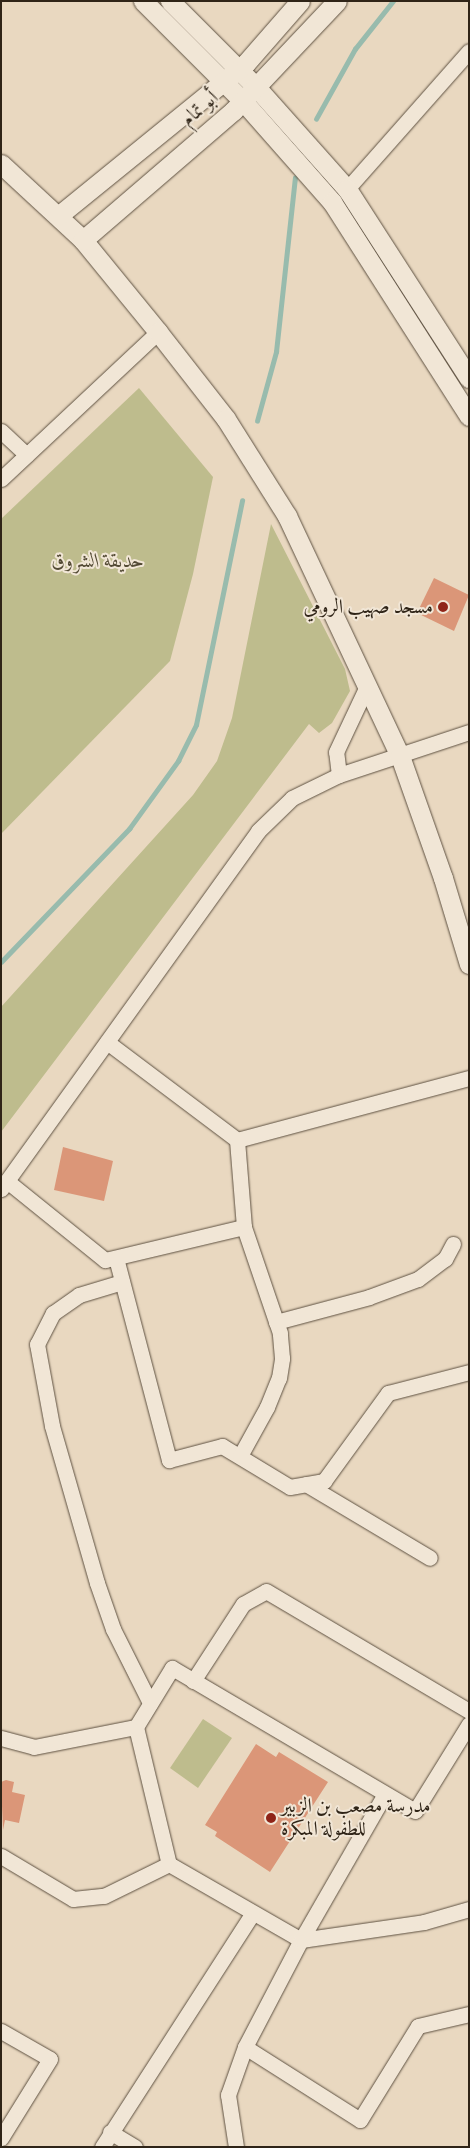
<!DOCTYPE html>
<html>
<head>
<meta charset="utf-8">
<style>
	body { margin:0 }
	#map { position:relative; width:470px; height:2148px; overflow:hidden; background:#e9d8c0; font-family:"Libre Bodoni",Amiri,serif }
	div>[style] { position:absolute }
	.green>* { inset:0; background:#bebc8d }
	.stream>* { height:4.5px; margin:-2.25px; padding:0 2.25px; transform-origin:2.25px; border-radius:2.25px; background:#98bbad }
	.building>* { inset:0; background:#db9678 }
	.roads { filter:drop-shadow(0 0 1px #5e5141) drop-shadow(0 0 1px #5e5141) }
	.minor>* { height:15px; margin:-7.5px; padding:0 7.5px; transform-origin:7.5px; border-radius:7.5px; background:#f1e6d6 }
	.tertiary>* { height:19px; margin:-9.5px; padding:0 9.5px; transform-origin:9.5px; border-radius:9.5px; background:#f1e6d6 }
	.dots>* { width:14px; height:14px; translate:-50% -50%; box-sizing:border-box; border:2px solid #f1e6d6; border-radius:50% }
	span { translate:-50% -50%; white-space:nowrap; text-align:center; line-height:1.15; -webkit-text-stroke:4px #f1e6d6; paint-order:stroke }
	.street-label { font-size:20px; color:#2f2417 }
	.park-label { font-size:20px; color:#534a34; font-style:italic }
	.poi-label { font-size:20px; color:#2f2417 }
	.right { translate:-100% -50%; text-align:right }
	.left { translate:0 -50%; text-align:left }
	.frame { position:absolute; inset:0; border:2px solid #2f2417; pointer-events:none }
</style>
</head>
<body>
<div id="map">
	<div class="green">
		<div style="clip-path:polygon(139px 388px,213px 477px,193px 574px,170px 661px,1px 834px,1px 519px)"></div>
		<div style="clip-path:polygon(271px 524px,345px 669px,350px 691px,332px 723px,319px 733px,309px 724px,1px 1132px,1px 1007px,193px 795px,217px 761px,232px 718px)"></div>
		<div style="clip-path:polygon(203px 1719px,232px 1738px,198px 1788px,170px 1768px)"></div>
	</div>
	<div class="stream">
		<div style="left:316px;top:119px;width:80px;rotate:-60.9deg"></div>
		<div style="left:355px;top:49px;width:61px;rotate:-51.6deg"></div>
		<div style="left:257px;top:421px;width:72px;rotate:-74.6deg"></div>
		<div style="left:276px;top:352px;width:175px;rotate:-83.8deg"></div>
		<div style="left:1px;top:962px;width:185px;rotate:-46.1deg"></div>
		<div style="left:129px;top:829px;width:84px;rotate:-54.2deg"></div>
		<div style="left:178px;top:761px;width:40px;rotate:-63.4deg"></div>
		<div style="left:196px;top:725px;width:229px;rotate:-78.4deg"></div>
	</div>
	<div class="building">
		<div style="clip-path:polygon(434px 578px,469px 595px,454px 631px,417px 613px)"></div>
		<div style="clip-path:polygon(63px 1147px,113px 1161px,104px 1201px,54px 1190px)"></div>
		<div style="clip-path:polygon(256px 1744px,276px 1757px,279px 1752px,328px 1782px,270px 1872px,215px 1836px,217px 1832px,205px 1825px)"></div>
		<div style="clip-path:polygon(6px 1780px,14px 1782px,12px 1792px,25px 1795px,19px 1823px,5px 1820px,3px 1830px,1px 1782px)"></div>
	</div>
	<div class="roads">
		<div class="minor">
			<div style="left:347px;top:189px;width:184px;rotate:-48.5deg"></div>
			<div style="left:1px;top:431px;width:35px;rotate:43deg"></div>
			<div style="left:1px;top:479px;width:215px;rotate:-43.1deg"></div>
			<div style="left:339px;top:775px;width:23px;rotate:-97deg"></div>
			<div style="left:336px;top:752px;width:73px;rotate:-64.8deg"></div>
			<div style="left:107px;top:1042px;width:163px;rotate:37deg"></div>
			<div style="left:237px;top:1140px;width:240px;rotate:-15deg"></div>
			<div style="left:7px;top:1181px;width:126px;rotate:38.9deg"></div>
			<div style="left:105px;top:1260px;width:143px;rotate:-13.4deg"></div>
			<div style="left:244px;top:1227px;width:87px;rotate:-94.6deg"></div>
			<div style="left:1px;top:1189px;width:441px;rotate:-54.3deg"></div>
			<div style="left:258px;top:831px;width:47px;rotate:-44.1deg"></div>
			<div style="left:292px;top:798px;width:52px;rotate:-26.1deg"></div>
			<div style="left:339px;top:775px;width:137px;rotate:-18.3deg"></div>
			<div style="left:116px;top:1258px;width:209px;rotate:75.3deg"></div>
			<div style="left:169px;top:1460px;width:55px;rotate:-14.8deg"></div>
			<div style="left:222px;top:1446px;width:79px;rotate:31.1deg"></div>
			<div style="left:290px;top:1487px;width:35px;rotate:-10deg"></div>
			<div style="left:324px;top:1481px;width:109px;rotate:-54deg"></div>
			<div style="left:388px;top:1393px;width:84px;rotate:-14.5deg"></div>
			<div style="left:122px;top:1282px;width:45px;rotate:163.2deg"></div>
			<div style="left:79px;top:1295px;width:32px;rotate:145deg"></div>
			<div style="left:53px;top:1313px;width:35px;rotate:117deg"></div>
			<div style="left:37px;top:1344px;width:83px;rotate:79.6deg"></div>
			<div style="left:52px;top:1426px;width:163px;rotate:74deg"></div>
			<div style="left:97px;top:1583px;width:49px;rotate:70.8deg"></div>
			<div style="left:113px;top:1629px;width:83px;rotate:63.4deg"></div>
			<div style="left:276px;top:1322px;width:96px;rotate:-15deg"></div>
			<div style="left:369px;top:1297px;width:52px;rotate:-20.2deg"></div>
			<div style="left:418px;top:1279px;width:34px;rotate:-37deg"></div>
			<div style="left:445px;top:1259px;width:17px;rotate:-62deg"></div>
			<div style="left:240px;top:1456px;width:56px;rotate:-61.1deg"></div>
			<div style="left:267px;top:1407px;width:31px;rotate:-68deg"></div>
			<div style="left:279px;top:1378px;width:20px;rotate:-81deg"></div>
			<div style="left:282px;top:1358px;width:25px;rotate:-95deg"></div>
			<div style="left:280px;top:1333px;width:112px;rotate:-108.8deg"></div>
			<div style="left:306px;top:1484px;width:144px;rotate:30.8deg"></div>
			<div style="left:193px;top:1681px;width:92px;rotate:-57deg"></div>
			<div style="left:243px;top:1604px;width:26px;rotate:-29deg"></div>
			<div style="left:266px;top:1591px;width:236px;rotate:30.6deg"></div>
			<div style="left:469px;top:1724px;width:102px;rotate:121.8deg"></div>
			<div style="left:415px;top:1811px;width:282px;rotate:-149.5deg"></div>
			<div style="left:172px;top:1668px;width:69px;rotate:121.4deg"></div>
			<div style="left:136px;top:1727px;width:141px;rotate:76.5deg"></div>
			<div style="left:169px;top:1864px;width:152px;rotate:29.9deg"></div>
			<div style="left:301px;top:1940px;width:124px;rotate:-8.3deg"></div>
			<div style="left:424px;top:1922px;width:47px;rotate:-16.1deg"></div>
			<div style="left:1px;top:1738px;width:34px;rotate:15deg"></div>
			<div style="left:34px;top:1747px;width:104px;rotate:-11.1deg"></div>
			<div style="left:1px;top:1856px;width:84px;rotate:30.8deg"></div>
			<div style="left:73px;top:1899px;width:31px;rotate:-6deg"></div>
			<div style="left:104px;top:1896px;width:72px;rotate:-26.2deg"></div>
			<div style="left:1px;top:2031px;width:56px;rotate:29.7deg"></div>
			<div style="left:50px;top:2059px;width:93px;rotate:121.8deg"></div>
			<div style="left:245px;top:2047px;width:136px;rotate:32.4deg"></div>
			<div style="left:360px;top:2120px;width:110px;rotate:-58.3deg"></div>
			<div style="left:418px;top:2026px;width:52px;rotate:-13.2deg"></div>
			<div style="left:110px;top:2132px;width:29px;rotate:31deg"></div>
			<div style="left:102px;top:2147px;width:277px;rotate:-57.2deg"></div>
			<div style="left:236px;top:2147px;width:53px;rotate:-98.7deg"></div>
			<div style="left:228px;top:2095px;width:51px;rotate:-70.5deg"></div>
			<div style="left:245px;top:2047px;width:121px;rotate:-62.4deg"></div>
			<div style="left:301px;top:1940px;width:168px;rotate:-60.1deg"></div>
		</div>
		<div class="tertiary">
			<div style="left:143px;top:1px;width:141px;rotate:45deg"></div>
			<div style="left:243px;top:101px;width:135px;rotate:48.6deg"></div>
			<div style="left:332px;top:202px;width:254px;rotate:57.4deg"></div>
			<div style="left:170px;top:1px;width:122px;rotate:45deg"></div>
			<div style="left:256px;top:87px;width:137px;rotate:48.3deg"></div>
			<div style="left:347px;top:189px;width:225px;rotate:57.2deg"></div>
			<div style="left:1px;top:164px;width:112px;rotate:42.8deg"></div>
			<div style="left:83px;top:240px;width:119px;rotate:50.8deg"></div>
			<div style="left:158px;top:332px;width:110px;rotate:52deg"></div>
			<div style="left:226px;top:419px;width:115px;rotate:57.8deg"></div>
			<div style="left:287px;top:516px;width:265px;rotate:64.8deg"></div>
			<div style="left:400px;top:756px;width:129px;rotate:70.6deg"></div>
			<div style="left:443px;top:878px;width:90px;rotate:73.2deg"></div>
			<div style="left:58px;top:216px;width:242px;rotate:-39.1deg"></div>
			<div style="left:246px;top:63px;width:82px;rotate:-48.9deg"></div>
			<div style="left:83px;top:240px;width:198px;rotate:-40.7deg"></div>
			<div style="left:233px;top:111px;width:151px;rotate:-46.6deg"></div>
		</div>
	</div>
	<div class="dots">
		<div style="left:443px;top:607px;background:#8f2418"></div>
		<div style="left:271px;top:1818px;background:#8f2418"></div>
	</div>
	<div class="street-label">
		<span style="left:200px;top:109px;rotate:-41deg">أبو تمام</span>
	</div>
	<div class="park-label">
		<span style="left:98px;top:561px">حديقة الشروق</span>
	</div>
	<div class="poi-label">
		<span class="right" style="left:433px;top:607px">مسجد صهيب الرومي</span>
		<span class="left" style="left:281px;top:1818px">مدرسة مصعب بن الزبير<br>للطفولة المبكرة</span>
	</div>
	<div class="frame"></div>
</div>
</body>
</html>
